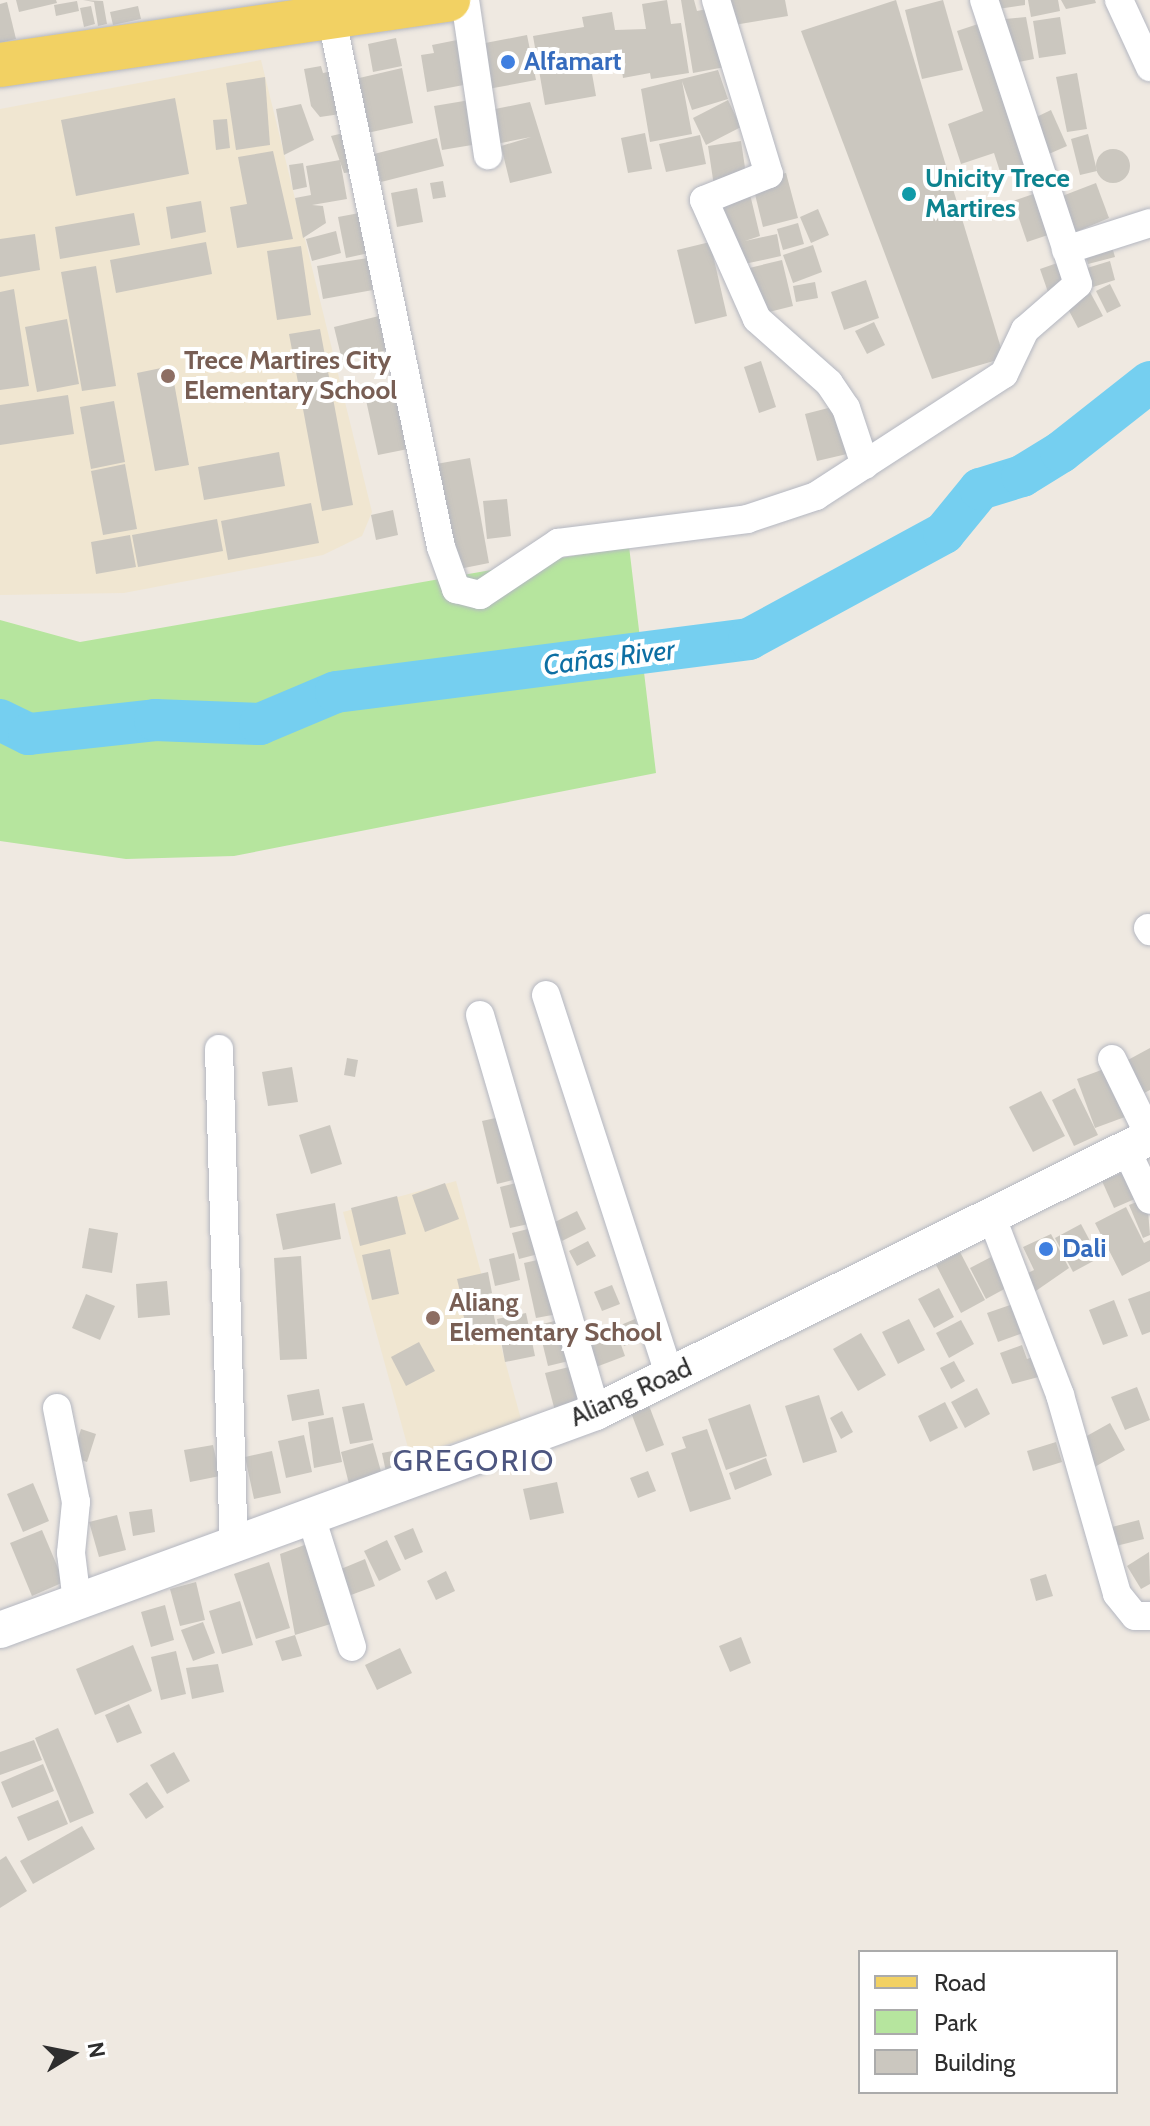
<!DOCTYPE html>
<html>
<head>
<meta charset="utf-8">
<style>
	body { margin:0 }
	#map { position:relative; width:1150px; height:2126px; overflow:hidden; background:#efe9e1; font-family:Cabin,sans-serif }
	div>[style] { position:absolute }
	.education>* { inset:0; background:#f0e6d1 }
	.green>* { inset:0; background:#b6e59e }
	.river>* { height:42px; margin:-21px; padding:0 21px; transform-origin:21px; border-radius:21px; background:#75cff0 }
	.building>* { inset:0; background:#cbc7bf }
	.round { border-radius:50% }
	.roads { filter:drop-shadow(0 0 2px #b4b7c1) drop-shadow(0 0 2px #b4b7c1) }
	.minor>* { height:28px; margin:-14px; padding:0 14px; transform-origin:14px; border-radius:14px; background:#fff }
	.tertiary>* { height:36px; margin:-18px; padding:0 18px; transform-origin:18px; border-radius:18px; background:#fff }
	.primary>* { height:44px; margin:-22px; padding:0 22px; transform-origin:22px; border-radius:22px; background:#f2d163 }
	.dots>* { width:22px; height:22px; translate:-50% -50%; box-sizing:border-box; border:4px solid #fff; border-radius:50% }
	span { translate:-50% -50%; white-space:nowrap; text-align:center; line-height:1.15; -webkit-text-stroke:8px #fff; paint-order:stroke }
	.shop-label { font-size:26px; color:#366cbe; font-weight:700 }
	.left { translate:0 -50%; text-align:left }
	.culture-label { font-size:26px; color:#0d838f; font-weight:700 }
	.education-label { font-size:26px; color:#785e54; font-weight:700 }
	.street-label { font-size:26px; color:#2e2e2e }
	.water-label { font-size:28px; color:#0d6fa3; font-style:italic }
	.quarter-label { font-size:30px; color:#4d5680; letter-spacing:2px }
	.legend { position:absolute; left:858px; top:1950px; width:260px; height:144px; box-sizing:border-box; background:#fff; border:2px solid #ababab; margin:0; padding:10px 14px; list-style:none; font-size:24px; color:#2e2e2e }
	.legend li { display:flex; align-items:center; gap:16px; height:40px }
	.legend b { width:40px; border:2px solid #ababab }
	.north { position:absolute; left:32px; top:2014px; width:80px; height:80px; -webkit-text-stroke:6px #fff; paint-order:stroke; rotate:80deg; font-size:22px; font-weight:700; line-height:32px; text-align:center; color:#2e2e2e }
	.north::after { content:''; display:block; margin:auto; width:28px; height:36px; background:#2e2e2e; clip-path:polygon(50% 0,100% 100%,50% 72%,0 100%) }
</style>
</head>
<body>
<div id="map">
	<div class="education">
		<div style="clip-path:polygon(261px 60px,372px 512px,362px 536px,323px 555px,124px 593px,0 595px,0 109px)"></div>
		<div style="clip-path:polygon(456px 1181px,522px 1423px,410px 1455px,343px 1212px)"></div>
	</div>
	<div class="green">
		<div style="clip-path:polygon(629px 546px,656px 773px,234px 856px,126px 859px,0 841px,0 620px,80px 642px)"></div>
	</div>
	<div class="river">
		<div style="left:0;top:720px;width:32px;rotate:26deg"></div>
		<div style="left:29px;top:734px;width:127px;rotate:-6.3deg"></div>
		<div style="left:155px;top:720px;width:105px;rotate:2.2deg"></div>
		<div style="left:260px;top:724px;width:82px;rotate:-22.8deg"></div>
		<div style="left:336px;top:692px;width:416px;rotate:-7.3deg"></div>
		<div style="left:749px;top:639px;width:222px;rotate:-28.5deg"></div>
		<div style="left:944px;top:533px;width:57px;rotate:-50.7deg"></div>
		<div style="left:980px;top:489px;width:44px;rotate:-17.2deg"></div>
		<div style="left:1022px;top:476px;width:46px;rotate:-31.6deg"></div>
		<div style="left:1061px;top:452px;width:113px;rotate:-38.2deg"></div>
	</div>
	<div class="building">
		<div style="clip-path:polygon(16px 0,56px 0,57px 3px,19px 12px)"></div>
		<div style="clip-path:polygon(83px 0,103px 1px,107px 24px,98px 26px,94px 2px)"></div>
		<div style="clip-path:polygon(667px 0,671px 24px,681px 23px,689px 73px,651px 79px,650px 73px,623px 78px,621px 63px,591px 68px,596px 96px,545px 105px,533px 36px,584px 27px,582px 17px,612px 12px,615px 30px,646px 29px,642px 4px)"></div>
		<div style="clip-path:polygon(681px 0,694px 0,697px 11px,717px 7px,725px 67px,693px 73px)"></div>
		<div style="clip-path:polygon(723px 0,785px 0,788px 16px,728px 26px)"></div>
		<div style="clip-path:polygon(896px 0,1004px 358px,932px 379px,801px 31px)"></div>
		<div style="clip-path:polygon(943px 0,963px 70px,922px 79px,905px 10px)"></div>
		<div style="clip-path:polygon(987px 0,1025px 0,1025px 5px,991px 10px)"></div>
		<div style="clip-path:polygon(1028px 0,1058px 0,1060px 11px,1031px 17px)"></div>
		<div style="clip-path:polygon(1061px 0,1095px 0,1096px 3px,1066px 9px)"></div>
		<div style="clip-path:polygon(77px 1px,79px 11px,56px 16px,54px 5px)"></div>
		<div style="clip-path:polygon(7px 2px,16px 39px,0 43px,0 4px)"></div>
		<div style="clip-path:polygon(91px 6px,95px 24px,84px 27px,80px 8px)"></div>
		<div style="clip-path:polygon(138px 6px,141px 19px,113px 25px,110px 12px)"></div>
		<div style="clip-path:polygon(1026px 17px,1034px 59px,1003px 65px,995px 20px)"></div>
		<div style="clip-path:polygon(1060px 17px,1066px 54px,1039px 58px,1033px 21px)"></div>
		<div style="clip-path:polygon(981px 23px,1033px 169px,1002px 178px,994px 153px,961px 164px,948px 124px,983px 111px,957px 31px)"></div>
		<div style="clip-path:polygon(527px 35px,536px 80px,488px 89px,480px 44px)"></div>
		<div style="clip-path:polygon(396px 38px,402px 66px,373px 72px,368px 44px)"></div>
		<div style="clip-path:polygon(462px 39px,474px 83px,427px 92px,421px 55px,434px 53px,432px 45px)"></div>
		<div style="clip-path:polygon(321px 66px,323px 73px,339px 70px,347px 113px,320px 117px,311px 106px,304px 69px)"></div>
		<div style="clip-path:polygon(402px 68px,413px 123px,367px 133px,355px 79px)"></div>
		<div style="clip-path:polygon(718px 70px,728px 99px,692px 110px,682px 81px,692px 134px,650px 142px,641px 89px)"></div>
		<div style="clip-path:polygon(1077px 73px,1087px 129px,1067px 132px,1056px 77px)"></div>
		<div style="clip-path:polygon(265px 77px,270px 145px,236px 150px,226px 83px)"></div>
		<div style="clip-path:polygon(175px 98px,189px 174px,76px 196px,61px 120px)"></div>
		<div style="clip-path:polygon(476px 99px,484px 143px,442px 150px,434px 106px)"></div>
		<div style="clip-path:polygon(728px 100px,741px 127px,706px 145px,693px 118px)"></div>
		<div style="clip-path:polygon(530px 102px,552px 173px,510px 183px,501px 146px,531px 137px,496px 144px,490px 110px)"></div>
		<div style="clip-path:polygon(301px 104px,314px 140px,284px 155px,276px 109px)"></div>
		<div style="clip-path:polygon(1051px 110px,1067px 146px,1042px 157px,1026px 122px)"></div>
		<div style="clip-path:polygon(227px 119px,230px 148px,216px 150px,213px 120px)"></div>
		<div style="clip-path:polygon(352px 131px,359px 171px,344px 173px,331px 136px)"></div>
		<div style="clip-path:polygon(645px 133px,652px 169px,628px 173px,621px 138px)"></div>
		<div style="clip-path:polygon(1088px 134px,1097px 171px,1080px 175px,1071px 139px)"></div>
		<div style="clip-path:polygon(700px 135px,706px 164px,666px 172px,659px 144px)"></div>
		<div style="clip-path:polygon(437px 138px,444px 166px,381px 182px,374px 154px)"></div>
		<div style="clip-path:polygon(741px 141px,747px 181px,714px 186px,708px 146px)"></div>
		<div class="round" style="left:1096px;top:149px;width:34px;height:34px"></div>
		<div style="clip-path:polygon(273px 151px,293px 239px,237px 248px,230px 207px,247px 204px,238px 157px)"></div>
		<div style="clip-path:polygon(340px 160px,347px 199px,312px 205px,323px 206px,326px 223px,303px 238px,295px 198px,311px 195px,306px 166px)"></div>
		<div style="clip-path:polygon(303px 163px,307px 187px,293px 190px,289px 165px)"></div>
		<div style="clip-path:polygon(786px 173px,798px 218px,763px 227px,752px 182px)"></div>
		<div style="clip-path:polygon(443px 181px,446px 197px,433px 199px,430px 183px)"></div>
		<div style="clip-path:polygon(1096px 183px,1109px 218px,1071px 234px,1057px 198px)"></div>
		<div style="clip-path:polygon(417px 188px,423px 222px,397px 227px,391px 193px)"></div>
		<div style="clip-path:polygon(749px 190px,760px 236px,745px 241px,777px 234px,781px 256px,735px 266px,714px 199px)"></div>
		<div style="clip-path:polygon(1039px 192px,1057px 232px,1027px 242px,1013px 201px)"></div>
		<div style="clip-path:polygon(201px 201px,206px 232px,171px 239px,166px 207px)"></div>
		<div style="clip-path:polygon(818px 209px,829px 235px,811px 243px,800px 217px)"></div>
		<div style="clip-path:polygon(370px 211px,378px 251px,346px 258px,338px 217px)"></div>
		<div style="clip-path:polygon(134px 213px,140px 245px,60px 259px,55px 227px)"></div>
		<div style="clip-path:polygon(798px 223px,804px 244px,783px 250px,777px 229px)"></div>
		<div style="clip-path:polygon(336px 231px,341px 253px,312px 261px,306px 239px)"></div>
		<div style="clip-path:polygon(35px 234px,40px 270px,0 277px,0 239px)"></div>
		<div style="clip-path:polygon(206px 242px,212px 274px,116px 293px,110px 260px)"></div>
		<div style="clip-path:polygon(710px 242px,727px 316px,695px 324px,677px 250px)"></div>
		<div style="clip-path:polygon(1111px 243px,1115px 257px,1088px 264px,1084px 250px)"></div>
		<div style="clip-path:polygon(813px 245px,822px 272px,793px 283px,783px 255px)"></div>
		<div style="clip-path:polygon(301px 246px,311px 315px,277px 320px,267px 251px)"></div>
		<div style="clip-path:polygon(368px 258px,373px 290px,323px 299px,317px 266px)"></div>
		<div style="clip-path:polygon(782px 260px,793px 306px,757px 315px,745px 269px)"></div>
		<div style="clip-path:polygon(1063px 261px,1072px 287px,1049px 295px,1040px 269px)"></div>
		<div style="clip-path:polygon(1110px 261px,1115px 280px,1093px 287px,1087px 268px)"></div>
		<div style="clip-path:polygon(96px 266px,116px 386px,82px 391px,61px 272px)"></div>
		<div style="clip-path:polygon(866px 280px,879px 318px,844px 330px,831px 292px)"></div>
		<div style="clip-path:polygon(815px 282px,818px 298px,796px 302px,793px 286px)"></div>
		<div style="clip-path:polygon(1110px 284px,1121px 306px,1107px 313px,1096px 291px)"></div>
		<div style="clip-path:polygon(14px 289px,29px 386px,0 390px,0 292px)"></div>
		<div style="clip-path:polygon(1090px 292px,1103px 316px,1078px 328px,1066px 305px)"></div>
		<div style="clip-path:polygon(379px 316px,387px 350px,342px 360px,334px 327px)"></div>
		<div style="clip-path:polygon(67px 319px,79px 384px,37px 392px,25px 327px)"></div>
		<div style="clip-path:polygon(874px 322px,885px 345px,867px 354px,855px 331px)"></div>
		<div style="clip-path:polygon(320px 329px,353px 505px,322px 511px,289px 334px)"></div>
		<div style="clip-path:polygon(761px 361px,776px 407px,759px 413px,744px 367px)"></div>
		<div style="clip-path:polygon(171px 366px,189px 465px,155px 471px,137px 373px)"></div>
		<div style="clip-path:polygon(401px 393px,413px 448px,378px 455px,366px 400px)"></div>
		<div style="clip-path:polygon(68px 395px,74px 434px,0 445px,0 405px)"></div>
		<div style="clip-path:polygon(114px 401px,125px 462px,91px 469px,80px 407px)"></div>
		<div style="clip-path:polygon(836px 406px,847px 454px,817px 461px,805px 414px)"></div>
		<div style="clip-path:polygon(279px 452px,285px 486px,204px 500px,198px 467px)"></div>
		<div style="clip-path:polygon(470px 458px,489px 563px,454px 570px,436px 464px)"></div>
		<div style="clip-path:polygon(125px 464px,137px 529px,103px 535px,91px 471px)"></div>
		<div style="clip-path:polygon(507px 499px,511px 536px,487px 539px,483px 501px)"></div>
		<div style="clip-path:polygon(311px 503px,319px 543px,228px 560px,221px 521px)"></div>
		<div style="clip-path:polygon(393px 510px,398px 535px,376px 540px,371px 515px)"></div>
		<div style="clip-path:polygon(217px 519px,223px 551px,138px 567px,132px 535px)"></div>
		<div style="clip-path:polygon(130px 535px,136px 567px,96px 574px,91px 542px)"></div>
		<div style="clip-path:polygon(1150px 1048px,1150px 1090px,1144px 1093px,1126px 1061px)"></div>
		<div style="clip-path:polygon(347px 1058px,358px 1060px,355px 1077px,344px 1075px)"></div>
		<div style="clip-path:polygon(1115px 1065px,1133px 1114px,1095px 1128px,1077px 1079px)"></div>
		<div style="clip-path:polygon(292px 1067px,298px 1102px,268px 1106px,262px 1072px)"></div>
		<div style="clip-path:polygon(1075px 1088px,1098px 1135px,1074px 1146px,1052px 1100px)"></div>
		<div style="clip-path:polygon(1041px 1091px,1065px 1136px,1033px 1152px,1009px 1107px)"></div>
		<div style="clip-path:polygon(509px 1115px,524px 1177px,497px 1184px,482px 1121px)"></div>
		<div style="clip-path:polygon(330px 1125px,342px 1164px,311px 1174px,299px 1135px)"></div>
		<div style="clip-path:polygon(1133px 1168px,1144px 1195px,1114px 1208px,1102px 1181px)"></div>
		<div style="clip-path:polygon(528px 1180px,538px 1222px,510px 1228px,500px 1187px)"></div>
		<div style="clip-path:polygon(445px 1183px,459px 1219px,425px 1232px,412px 1195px)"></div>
		<div style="clip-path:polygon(397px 1196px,406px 1234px,360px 1246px,351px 1208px)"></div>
		<div style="clip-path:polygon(1147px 1198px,1150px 1235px,1143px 1238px,1129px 1205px)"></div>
		<div style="clip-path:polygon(335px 1203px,341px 1239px,283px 1250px,276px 1214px)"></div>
		<div style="clip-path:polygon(1126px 1207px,1144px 1243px,1150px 1240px,1150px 1261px,1122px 1276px,1095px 1223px)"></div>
		<div style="clip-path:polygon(577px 1211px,586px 1229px,562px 1241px,553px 1223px)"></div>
		<div style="clip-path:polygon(1081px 1224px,1099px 1258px,1073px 1272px,1055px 1238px)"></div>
		<div style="clip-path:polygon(540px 1226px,546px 1252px,519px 1259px,512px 1233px)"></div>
		<div style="clip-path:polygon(89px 1228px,118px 1233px,112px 1273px,82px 1268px)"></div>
		<div style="clip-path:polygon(1051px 1234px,1069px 1268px,1030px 1295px,1020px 1277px,1034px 1270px,1023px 1247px)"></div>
		<div style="clip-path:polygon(588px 1241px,596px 1256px,577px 1266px,569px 1251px)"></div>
		<div style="clip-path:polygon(390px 1249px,399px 1294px,372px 1300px,362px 1255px)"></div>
		<div style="clip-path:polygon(960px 1252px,985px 1300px,961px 1313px,936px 1265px)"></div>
		<div style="clip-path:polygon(514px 1253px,520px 1280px,495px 1286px,489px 1259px)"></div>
		<div style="clip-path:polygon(301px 1256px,307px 1359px,280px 1360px,274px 1258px)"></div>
		<div style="clip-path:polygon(551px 1257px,563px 1313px,536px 1318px,524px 1263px)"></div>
		<div style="clip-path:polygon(991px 1257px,1008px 1287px,986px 1299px,970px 1268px)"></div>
		<div style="clip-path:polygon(488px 1272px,492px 1293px,462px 1300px,457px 1279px)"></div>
		<div style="clip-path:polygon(167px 1281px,170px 1315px,138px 1318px,136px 1284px)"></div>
		<div style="clip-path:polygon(612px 1285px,620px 1304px,602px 1311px,594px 1292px)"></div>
		<div style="clip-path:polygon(939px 1288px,954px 1317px,934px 1328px,918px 1299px)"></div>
		<div style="clip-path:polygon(1150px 1291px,1150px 1332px,1142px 1335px,1128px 1299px)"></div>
		<div style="clip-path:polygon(86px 1294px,115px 1306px,100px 1340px,72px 1328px)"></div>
		<div style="clip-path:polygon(490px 1296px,497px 1331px,469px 1337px,460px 1302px)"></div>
		<div style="clip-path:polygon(1114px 1300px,1128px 1336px,1103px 1345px,1089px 1310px)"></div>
		<div style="clip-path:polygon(1013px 1304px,1023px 1333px,998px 1342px,987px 1313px)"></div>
		<div style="clip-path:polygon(526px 1313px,535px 1356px,505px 1362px,497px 1319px)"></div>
		<div style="clip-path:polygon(563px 1319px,573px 1360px,548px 1366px,538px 1325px)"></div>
		<div style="clip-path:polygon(635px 1319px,643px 1338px,624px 1346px,616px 1327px)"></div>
		<div style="clip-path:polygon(909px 1319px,925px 1350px,898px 1364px,882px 1332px)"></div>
		<div style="clip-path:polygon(961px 1320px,974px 1344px,949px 1358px,936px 1333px)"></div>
		<div style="clip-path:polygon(614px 1325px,625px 1356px,596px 1367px,585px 1335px)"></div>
		<div style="clip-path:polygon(861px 1333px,886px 1375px,858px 1391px,833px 1349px)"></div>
		<div style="clip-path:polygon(419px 1342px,435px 1371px,406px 1386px,391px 1357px)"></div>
		<div style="clip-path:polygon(1022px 1345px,1027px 1359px,1039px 1355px,1046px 1375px,1012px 1384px,1000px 1353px)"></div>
		<div style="clip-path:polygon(954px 1361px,965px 1381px,951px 1389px,940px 1368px)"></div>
		<div style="clip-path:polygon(577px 1365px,587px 1403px,555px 1411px,545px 1373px)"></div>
		<div style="clip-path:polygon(1137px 1387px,1150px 1420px,1125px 1430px,1111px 1397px)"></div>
		<div style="clip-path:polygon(977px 1388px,990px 1414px,965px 1428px,951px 1402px)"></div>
		<div style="clip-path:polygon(319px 1389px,324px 1415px,292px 1421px,287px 1395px)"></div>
		<div style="clip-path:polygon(819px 1395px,837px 1452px,803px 1463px,785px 1406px)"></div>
		<div style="clip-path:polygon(945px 1402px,958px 1428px,930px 1442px,918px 1416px)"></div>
		<div style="clip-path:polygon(364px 1403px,373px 1440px,350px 1444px,342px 1407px)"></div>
		<div style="clip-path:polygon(648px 1403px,664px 1445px,646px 1452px,630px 1410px)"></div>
		<div style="clip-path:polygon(750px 1404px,767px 1456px,726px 1470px,708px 1419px)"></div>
		<div style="clip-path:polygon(842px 1411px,853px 1432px,841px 1439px,830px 1418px)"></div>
		<div style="clip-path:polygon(333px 1417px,342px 1462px,314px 1468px,308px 1422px)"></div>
		<div style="clip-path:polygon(1110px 1423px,1125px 1450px,1091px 1469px,1076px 1442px)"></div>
		<div style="clip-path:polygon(81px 1429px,96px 1434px,87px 1462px,72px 1457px)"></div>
		<div style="clip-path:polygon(707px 1429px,731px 1499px,690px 1512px,671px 1453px,686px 1448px,682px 1437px)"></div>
		<div style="clip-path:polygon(304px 1435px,312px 1472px,286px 1478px,278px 1441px)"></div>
		<div style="clip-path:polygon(1056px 1442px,1062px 1462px,1033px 1471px,1027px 1451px)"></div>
		<div style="clip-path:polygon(373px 1443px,382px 1475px,349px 1484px,341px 1452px)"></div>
		<div style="clip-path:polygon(213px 1445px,220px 1476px,190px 1482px,184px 1450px)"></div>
		<div style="clip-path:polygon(403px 1449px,408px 1467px,386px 1472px,382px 1453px)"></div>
		<div style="clip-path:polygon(272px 1451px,281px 1493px,254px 1499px,245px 1457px)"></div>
		<div style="clip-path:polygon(766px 1458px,772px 1475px,735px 1490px,729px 1473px)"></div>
		<div style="clip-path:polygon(648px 1471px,656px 1491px,638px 1498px,630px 1478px)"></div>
		<div style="clip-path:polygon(557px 1482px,564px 1513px,530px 1520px,523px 1489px)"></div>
		<div style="clip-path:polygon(33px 1483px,49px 1521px,23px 1532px,7px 1494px)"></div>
		<div style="clip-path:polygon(152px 1509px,155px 1532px,133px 1536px,129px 1512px)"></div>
		<div style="clip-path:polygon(117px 1515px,126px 1550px,99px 1557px,89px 1522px)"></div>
		<div style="clip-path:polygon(1139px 1520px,1144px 1539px,1112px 1547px,1108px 1528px)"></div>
		<div style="clip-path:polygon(413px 1528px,423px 1552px,405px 1560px,394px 1536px)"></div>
		<div style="clip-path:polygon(42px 1530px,64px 1582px,32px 1596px,10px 1543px)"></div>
		<div style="clip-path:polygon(387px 1540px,401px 1570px,379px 1581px,364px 1551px)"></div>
		<div style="clip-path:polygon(310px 1543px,337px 1622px,295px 1635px,302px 1656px,282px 1661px,275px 1641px,295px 1635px,280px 1554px)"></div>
		<div style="clip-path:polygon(1149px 1552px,1150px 1584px,1141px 1589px,1127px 1566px)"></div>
		<div style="clip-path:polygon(365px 1559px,375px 1586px,351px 1595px,341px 1569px)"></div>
		<div style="clip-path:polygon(269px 1562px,290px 1628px,256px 1639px,234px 1574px)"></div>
		<div style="clip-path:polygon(446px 1571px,455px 1591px,436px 1600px,427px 1581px)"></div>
		<div style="clip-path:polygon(1046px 1574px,1053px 1596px,1036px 1601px,1030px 1579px)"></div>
		<div style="clip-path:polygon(196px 1582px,205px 1620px,180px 1626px,170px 1589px)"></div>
		<div style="clip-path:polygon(240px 1601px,253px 1645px,222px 1654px,209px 1611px)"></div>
		<div style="clip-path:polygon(165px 1605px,174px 1640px,151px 1647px,141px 1612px)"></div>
		<div style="clip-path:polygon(203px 1622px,215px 1653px,193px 1661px,181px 1630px)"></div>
		<div style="clip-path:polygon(741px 1637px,751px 1663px,730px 1672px,719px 1646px)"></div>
		<div style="clip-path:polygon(133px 1645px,152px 1691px,95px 1715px,76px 1669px)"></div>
		<div style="clip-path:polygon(400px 1648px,412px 1673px,377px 1690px,365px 1665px)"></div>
		<div style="clip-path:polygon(176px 1651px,186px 1694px,161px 1700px,151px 1657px)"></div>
		<div style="clip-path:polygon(218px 1664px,224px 1692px,192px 1699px,186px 1668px)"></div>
		<div style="clip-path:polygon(129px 1704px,142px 1733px,117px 1743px,105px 1715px)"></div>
		<div style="clip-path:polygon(58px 1728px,94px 1813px,70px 1823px,35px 1738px)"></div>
		<div style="clip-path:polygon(34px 1740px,42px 1760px,0 1775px,0 1752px)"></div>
		<div style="clip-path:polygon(174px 1752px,190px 1781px,167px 1794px,150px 1765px)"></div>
		<div style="clip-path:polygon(43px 1764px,54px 1791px,12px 1808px,1px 1782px)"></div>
		<div style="clip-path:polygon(147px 1782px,164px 1807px,146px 1819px,129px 1794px)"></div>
		<div style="clip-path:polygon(58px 1800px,68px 1824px,28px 1841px,17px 1817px)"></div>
		<div style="clip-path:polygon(82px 1826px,95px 1849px,33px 1884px,20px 1861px)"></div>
		<div style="clip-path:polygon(6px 1856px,27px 1891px,0 1908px,0 1860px)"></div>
	</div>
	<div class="roads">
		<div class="minor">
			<div style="left:465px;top:0;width:157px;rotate:81.6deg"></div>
			<div style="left:716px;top:0;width:182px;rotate:73.1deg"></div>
			<div style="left:769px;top:174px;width:70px;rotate:158.2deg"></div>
			<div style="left:704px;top:200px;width:130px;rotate:66deg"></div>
			<div style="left:757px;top:319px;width:96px;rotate:41.6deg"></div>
			<div style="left:829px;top:383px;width:30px;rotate:56deg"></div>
			<div style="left:846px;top:408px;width:60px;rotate:71.6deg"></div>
			<div style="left:1119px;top:0;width:74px;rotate:65.2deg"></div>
			<div style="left:331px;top:15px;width:543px;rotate:78.32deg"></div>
			<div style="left:441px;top:547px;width:45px;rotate:70.3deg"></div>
			<div style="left:456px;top:589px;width:25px;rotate:14deg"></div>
			<div style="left:480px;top:595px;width:94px;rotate:-33.7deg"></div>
			<div style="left:558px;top:543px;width:191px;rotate:-7.2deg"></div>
			<div style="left:747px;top:519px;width:73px;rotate:-18.4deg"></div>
			<div style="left:816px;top:496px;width:224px;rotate:-33deg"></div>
			<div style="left:1004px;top:374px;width:49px;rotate:-64.5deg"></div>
			<div style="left:1025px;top:330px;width:70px;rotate:-41deg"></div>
			<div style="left:1078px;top:284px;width:299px;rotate:-108.3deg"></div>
			<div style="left:1066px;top:250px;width:88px;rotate:-17.8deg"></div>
			<div style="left:1148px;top:928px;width:4px;rotate:56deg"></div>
			<div style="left:546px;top:995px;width:402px;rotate:72deg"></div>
			<div style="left:480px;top:1015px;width:414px;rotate:73.7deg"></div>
			<div style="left:219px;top:1049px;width:498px;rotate:88.3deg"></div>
			<div style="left:1112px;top:1059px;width:87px;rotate:64deg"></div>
			<div style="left:1126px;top:1149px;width:56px;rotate:64.8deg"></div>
			<div style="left:991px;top:1215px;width:193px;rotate:69deg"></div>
			<div style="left:1060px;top:1395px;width:207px;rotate:74deg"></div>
			<div style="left:1117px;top:1594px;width:28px;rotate:51deg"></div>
			<div style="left:1135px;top:1616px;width:15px"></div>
			<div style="left:57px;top:1408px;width:96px;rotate:78.6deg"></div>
			<div style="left:76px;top:1502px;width:51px;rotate:95.6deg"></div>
			<div style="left:71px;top:1553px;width:49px;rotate:83deg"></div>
			<div style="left:312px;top:1520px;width:133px;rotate:72.5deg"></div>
		</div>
		<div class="tertiary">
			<div style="left:0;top:1630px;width:635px;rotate:-20.09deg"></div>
			<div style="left:596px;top:1412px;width:618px;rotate:-26.4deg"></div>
		</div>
		<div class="primary">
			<div style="left:0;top:65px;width:453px;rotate:-8.3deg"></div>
		</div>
	</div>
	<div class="dots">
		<div style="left:508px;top:62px;background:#3f7fe0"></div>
		<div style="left:909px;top:194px;background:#0f9aa8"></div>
		<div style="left:168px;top:376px;background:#8d6e63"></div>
		<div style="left:1046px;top:1249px;background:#3f7fe0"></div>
		<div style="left:433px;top:1318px;background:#8d6e63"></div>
	</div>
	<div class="shop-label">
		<span class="left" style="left:524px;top:62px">Alfamart</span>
		<span class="left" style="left:1062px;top:1249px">Dali</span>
	</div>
	<div class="culture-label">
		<span class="left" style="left:925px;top:194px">Unicity Trece<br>Martires</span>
	</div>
	<div class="education-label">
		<span class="left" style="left:184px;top:376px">Trece Martires City<br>Elementary School</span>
		<span class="left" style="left:449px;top:1318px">Aliang<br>Elementary School</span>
	</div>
	<div class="street-label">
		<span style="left:631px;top:1393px;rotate:-24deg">Aliang Road</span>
	</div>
	<div class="water-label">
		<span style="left:609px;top:657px;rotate:-7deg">Cañas River</span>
	</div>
	<div class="quarter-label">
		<span style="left:474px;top:1461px">GREGORIO</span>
	</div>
	<ul class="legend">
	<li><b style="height:10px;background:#f2d163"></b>Road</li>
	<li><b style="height:22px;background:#b6e59e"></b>Park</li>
	<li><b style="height:22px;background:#cbc7bf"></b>Building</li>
	</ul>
	<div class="north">N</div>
</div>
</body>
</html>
